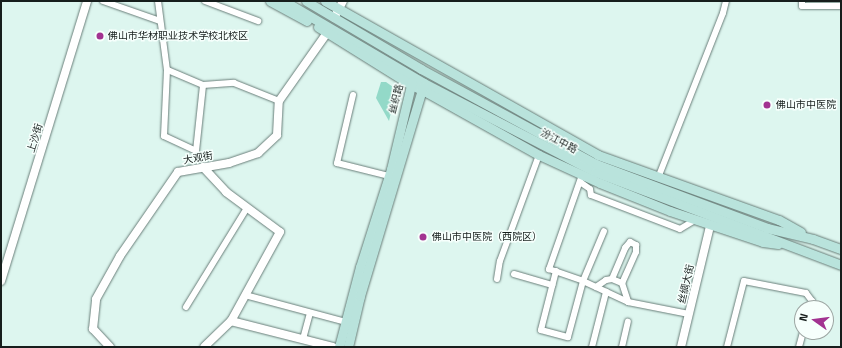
<!DOCTYPE html>
<html>
<head>
<meta charset="utf-8">
<style>
	body { margin:0 }
	#map { position:relative; width:842px; height:348px; overflow:hidden; background:#ddf6ef; font-family:"Titillium Web","Noto Sans SC",sans-serif }
	div>[style] { position:absolute }
	.green>* { inset:0; background:#93d9c8 }
	.roads { filter:drop-shadow(0 0 1px #697e79) drop-shadow(0 0 1px #697e79) }
	.minor>* { height:6px; margin:-3px; padding:0 3px; transform-origin:3px; border-radius:3px; background:#fff }
	.tertiary>* { height:8px; margin:-4px; padding:0 4px; transform-origin:4px; border-radius:4px; background:#fff }
	.secondary>* { height:9px; margin:-4.5px; padding:0 4.5px; transform-origin:4.5px; border-radius:4.5px; background:#b9e3dc }
	.dots>* { width:11px; height:11px; translate:-50% -50%; box-sizing:border-box; border:2px solid #f6fffc; border-radius:50% }
	span { translate:-50% -50%; white-space:nowrap; text-align:center; line-height:1.15; -webkit-text-stroke:3px #f6fffc; paint-order:stroke }
	.poi-label { font-size:10px; color:#161e1c }
	.left { translate:0 -50%; text-align:left }
	.street-label { font-size:10px; color:#161e1c }
	.frame { position:absolute; inset:0; border:2px solid #161e1c; pointer-events:none }
	.north { position:absolute; left:794px; top:300px; width:40px; height:40px; box-sizing:border-box; background:#f6fffc; border:1px solid #9ca5a2; border-radius:50%; rotate:284deg; font-size:11px; font-weight:700; line-height:16px; text-align:center; color:#161e1c }
	.north::after { content:''; display:block; margin:auto; width:14px; height:18px; background:#a23391; clip-path:polygon(50% 0,100% 100%,50% 72%,0 100%) }
</style>
</head>
<body>
<div id="map">
	<div class="green">
		<div style="clip-path:polygon(381px 82px,386px 82px,393px 87px,394px 99px,389px 121px,376px 98px)"></div>
	</div>
	<div class="roads">
		<div class="minor">
			<div style="left:103px;top:1px;width:60px;rotate:19.3deg"></div>
			<div style="left:158px;top:1px;width:70px;rotate:82.6deg"></div>
			<div style="left:167px;top:70px;width:66px;rotate:92.6deg"></div>
			<div style="left:164px;top:136px;width:35px;rotate:25deg"></div>
			<div style="left:196px;top:151px;width:66px;rotate:-83.9deg"></div>
			<div style="left:203px;top:85px;width:39px;rotate:-157deg"></div>
			<div style="left:205px;top:1px;width:57px;rotate:20.7deg"></div>
			<div style="left:802px;top:1px;width:5px;rotate:90deg"></div>
			<div style="left:802px;top:6px;width:39px"></div>
			<div style="left:203px;top:85px;width:31px;rotate:-4deg"></div>
			<div style="left:234px;top:83px;width:48px;rotate:21.8deg"></div>
			<div style="left:353px;top:95px;width:70px;rotate:103.2deg"></div>
			<div style="left:337px;top:163px;width:54px;rotate:14deg"></div>
			<div style="left:582px;top:175px;width:100px;rotate:109.3deg"></div>
			<div style="left:549px;top:269px;width:36px;rotate:19deg"></div>
			<div style="left:583px;top:281px;width:50px;rotate:25deg"></div>
			<div style="left:628px;top:302px;width:62px;rotate:11.1deg"></div>
			<div style="left:658px;top:178px;width:177px;rotate:-68.5deg"></div>
			<div style="left:723px;top:13px;width:12px;rotate:-76deg"></div>
			<div style="left:580px;top:182px;width:12px;rotate:35deg"></div>
			<div style="left:590px;top:189px;width:6px;rotate:81deg"></div>
			<div style="left:591px;top:195px;width:95px;rotate:20.9deg"></div>
			<div style="left:680px;top:229px;width:17px;rotate:-31deg"></div>
			<div style="left:556px;top:271px;width:61px;rotate:104.3deg"></div>
			<div style="left:541px;top:330px;width:28px;rotate:15deg"></div>
			<div style="left:568px;top:337px;width:58px;rotate:-75deg"></div>
			<div style="left:583px;top:281px;width:54px;rotate:-67.2deg"></div>
			<div style="left:514px;top:274px;width:40px;rotate:16deg"></div>
			<div style="left:497px;top:279px;width:18px;rotate:-81deg"></div>
			<div style="left:500px;top:261px;width:113px;rotate:-69.8deg"></div>
			<div style="left:612px;top:279px;width:34px;rotate:-67deg"></div>
			<div style="left:625px;top:248px;width:8px;rotate:-50deg"></div>
			<div style="left:630px;top:242px;width:7px;rotate:27deg"></div>
			<div style="left:636px;top:245px;width:7px;rotate:90deg"></div>
			<div style="left:636px;top:252px;width:34px;rotate:114deg"></div>
			<div style="left:596px;top:287px;width:12px;rotate:-35deg"></div>
			<div style="left:606px;top:280px;width:6px;rotate:-9deg"></div>
			<div style="left:612px;top:279px;width:11px;rotate:22deg"></div>
			<div style="left:622px;top:283px;width:20px;rotate:72deg"></div>
			<div style="left:245px;top:295px;width:105px;rotate:15deg"></div>
			<div style="left:186px;top:307px;width:116px;rotate:-58.4deg"></div>
			<div style="left:303px;top:339px;width:27px;rotate:-75deg"></div>
			<div style="left:592px;top:347px;width:57px;rotate:-75.7deg"></div>
			<div style="left:622px;top:347px;width:26px;rotate:-77deg"></div>
			<div style="left:727px;top:347px;width:68px;rotate:-75.6deg"></div>
			<div style="left:744px;top:281px;width:63px;rotate:11deg"></div>
			<div style="left:806px;top:293px;width:10px;rotate:53deg"></div>
			<div style="left:812px;top:301px;width:7px;rotate:106deg"></div>
			<div style="left:799px;top:347px;width:16px;rotate:-75deg"></div>
		</div>
		<div class="tertiary">
			<div style="left:334px;top:18px;width:19px;rotate:-62deg"></div>
			<div style="left:203px;top:167px;width:34px;rotate:47deg"></div>
			<div style="left:226px;top:192px;width:67px;rotate:36.5deg"></div>
			<div style="left:280px;top:232px;width:102px;rotate:118.8deg"></div>
			<div style="left:231px;top:321px;width:37px;rotate:136deg"></div>
			<div style="left:1px;top:281px;width:293px;rotate:-72.9deg"></div>
			<div style="left:231px;top:321px;width:105px;rotate:14.3deg"></div>
			<div style="left:110px;top:347px;width:25px;rotate:-133deg"></div>
			<div style="left:93px;top:329px;width:30px;rotate:-84deg"></div>
			<div style="left:96px;top:299px;width:49px;rotate:-60.8deg"></div>
			<div style="left:120px;top:256px;width:102px;rotate:-55.4deg"></div>
			<div style="left:178px;top:172px;width:52px;rotate:-10deg"></div>
			<div style="left:229px;top:163px;width:31px;rotate:-19deg"></div>
			<div style="left:258px;top:153px;width:26px;rotate:-43deg"></div>
			<div style="left:277px;top:135px;width:34px;rotate:-87deg"></div>
			<div style="left:279px;top:101px;width:83px;rotate:-54.8deg"></div>
			<div style="left:681px;top:347px;width:124px;rotate:-76.5deg"></div>
		</div>
		<div class="secondary">
			<div style="left:270px;top:1px;width:42px;rotate:28.4deg"></div>
			<div style="left:284px;top:1px;width:162px;rotate:30.4deg"></div>
			<div style="left:424px;top:83px;width:193px;rotate:27.5deg"></div>
			<div style="left:595px;top:172px;width:263px;rotate:20.7deg"></div>
			<div style="left:306px;top:1px;width:134px;rotate:30.6deg"></div>
			<div style="left:421px;top:69px;width:199px;rotate:28.5deg"></div>
			<div style="left:596px;top:164px;width:183px;rotate:20.5deg"></div>
			<div style="left:767px;top:228px;width:47px;rotate:13.4deg"></div>
			<div style="left:813px;top:239px;width:30px;rotate:20deg"></div>
			<div style="left:325px;top:1px;width:313px;rotate:29.4deg"></div>
			<div style="left:598px;top:155px;width:192px;rotate:19.8deg"></div>
			<div style="left:779px;top:220px;width:25px;rotate:29deg"></div>
			<div style="left:318px;top:27px;width:110px;rotate:31.9deg"></div>
			<div style="left:411px;top:85px;width:19px;rotate:25deg"></div>
			<div style="left:428px;top:93px;width:127px;rotate:29.2deg"></div>
			<div style="left:539px;top:155px;width:67px;rotate:24.7deg"></div>
			<div style="left:600px;top:183px;width:75px;rotate:21.8deg"></div>
			<div style="left:670px;top:211px;width:98px;rotate:18.4deg"></div>
			<div style="left:763px;top:242px;width:15px;rotate:8deg"></div>
			<div style="left:339px;top:347px;width:83px;rotate:-75.3deg"></div>
			<div style="left:360px;top:267px;width:103px;rotate:-72.4deg"></div>
			<div style="left:391px;top:169px;width:90px;rotate:-76.6deg"></div>
			<div style="left:348px;top:347px;width:52px;rotate:-76.8deg"></div>
			<div style="left:360px;top:296px;width:219px;rotate:-73.3deg"></div>
		</div>
	</div>
	<div class="dots">
		<div style="left:100px;top:36px;background:#a23391"></div>
		<div style="left:767px;top:105px;background:#a23391"></div>
		<div style="left:423px;top:237px;background:#a23391"></div>
	</div>
	<div class="poi-label">
		<span class="left" style="left:108px;top:36px">佛山市华材职业技术学校北校区</span>
		<span class="left" style="left:776px;top:105px">佛山市中医院</span>
		<span class="left" style="left:432px;top:237px">佛山市中医院（西院区）</span>
	</div>
	<div class="street-label">
		<span style="left:396px;top:99px;rotate:-76deg">丝织路</span>
		<span style="left:35px;top:138px;rotate:-73deg">上沙街</span>
		<span style="left:559px;top:141px;rotate:28deg">汾江中路</span>
		<span style="left:198px;top:158px;rotate:-10deg">大观街</span>
		<span style="left:686px;top:284px;rotate:-77deg">丝绸大街</span>
	</div>
	<div class="frame"></div>
	<div class="north">N</div>
</div>
</body>
</html>
